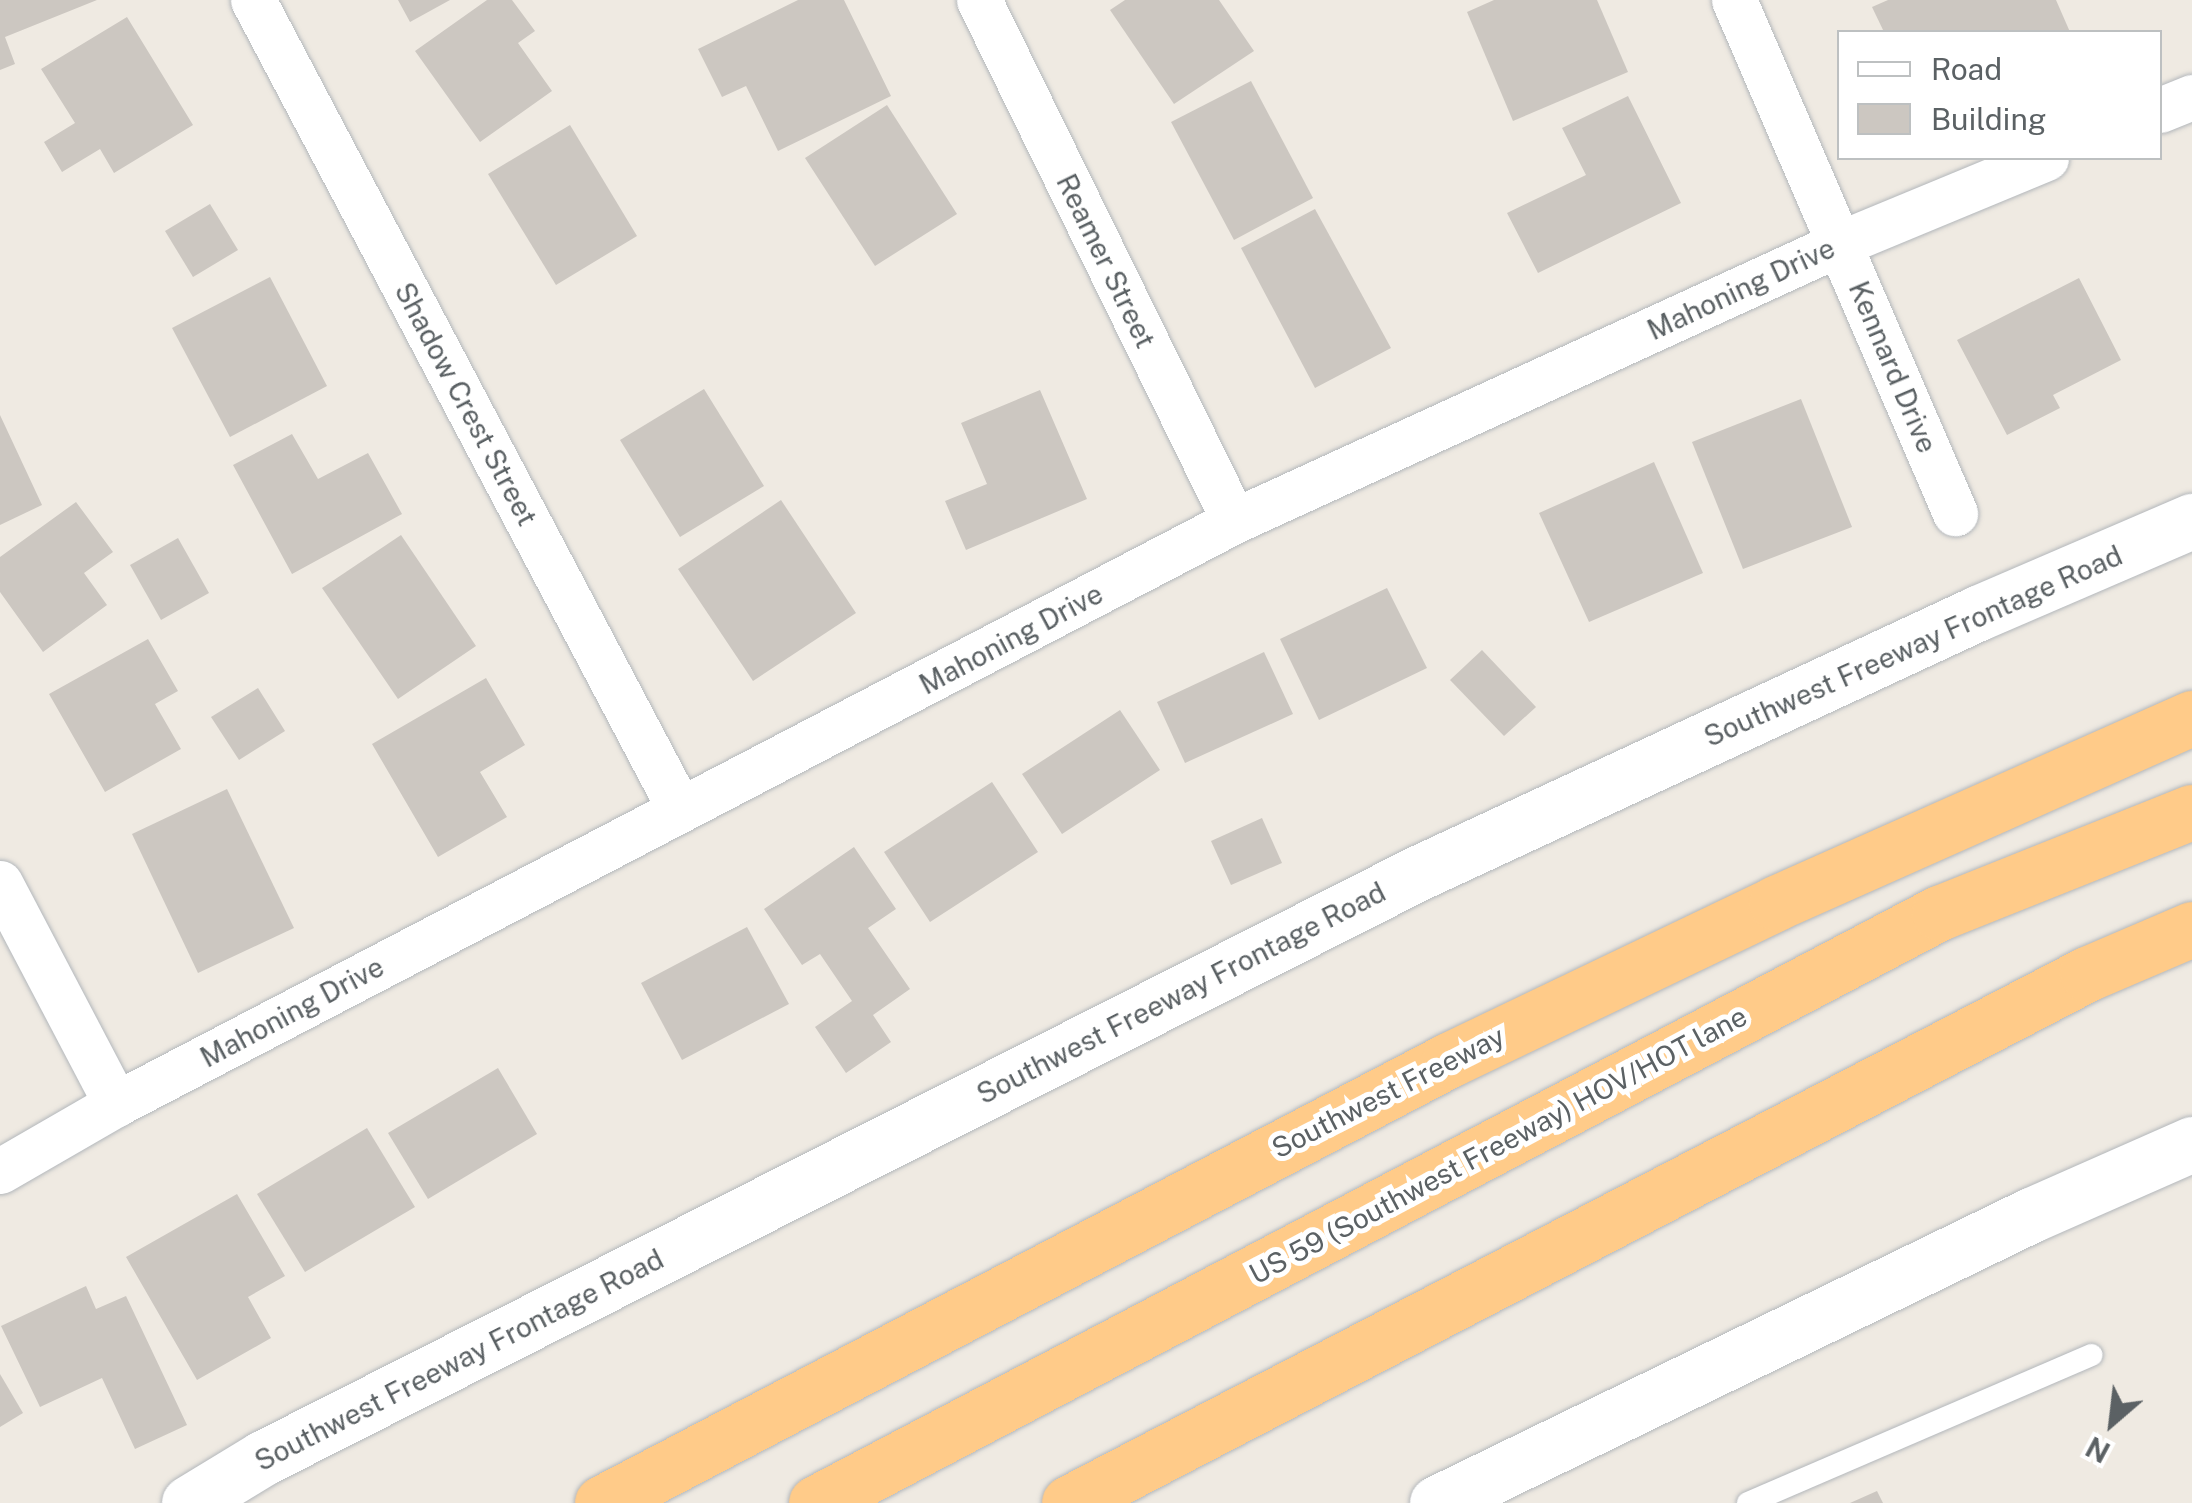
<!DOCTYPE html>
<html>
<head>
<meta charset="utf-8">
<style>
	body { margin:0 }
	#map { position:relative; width:2192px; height:1503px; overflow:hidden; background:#efeae2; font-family:"Public Sans",sans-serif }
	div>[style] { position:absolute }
	.building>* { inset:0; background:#ccc7c1 }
	.roads { filter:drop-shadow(0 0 2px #b3b7bb) drop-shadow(0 0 2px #b3b7bb) }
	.service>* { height:22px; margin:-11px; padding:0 11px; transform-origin:11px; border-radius:11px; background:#fff }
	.minor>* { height:45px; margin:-22.5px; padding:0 22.5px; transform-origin:22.5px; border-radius:22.5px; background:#fff }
	.secondary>* { height:55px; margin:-27.5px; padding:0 27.5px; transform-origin:27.5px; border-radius:27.5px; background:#fff }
	.motorway>* { height:55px; margin:-27.5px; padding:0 27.5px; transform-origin:27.5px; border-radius:27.5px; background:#ffcb89 }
	span { translate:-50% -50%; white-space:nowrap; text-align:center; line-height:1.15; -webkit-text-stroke:10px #fff; paint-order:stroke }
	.street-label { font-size:28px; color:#5b6164 }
	.legend { position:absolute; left:1837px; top:30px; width:325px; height:130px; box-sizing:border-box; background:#fff; border:2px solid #bdc0c1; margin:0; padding:12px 18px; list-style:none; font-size:30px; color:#5b6164 }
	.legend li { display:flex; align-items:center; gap:20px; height:50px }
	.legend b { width:50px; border:2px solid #bdc0c1 }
	.north { position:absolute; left:2062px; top:1373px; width:100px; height:100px; -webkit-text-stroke:8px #fff; paint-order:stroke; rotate:208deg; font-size:28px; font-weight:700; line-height:40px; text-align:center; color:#5b6164 }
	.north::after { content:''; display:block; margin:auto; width:35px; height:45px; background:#5b6164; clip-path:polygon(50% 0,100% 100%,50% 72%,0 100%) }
</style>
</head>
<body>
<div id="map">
	<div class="building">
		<div style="clip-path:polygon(0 0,97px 0,5px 37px,15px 64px,0 70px)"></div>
		<div style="clip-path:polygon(398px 0,450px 0,410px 22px)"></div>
		<div style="clip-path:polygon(487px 0,512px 0,535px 31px,518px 43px,552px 91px,480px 142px,415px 51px)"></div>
		<div style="clip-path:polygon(798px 0,844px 0,891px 96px,778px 151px,746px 86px,722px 97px,698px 49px)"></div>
		<div style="clip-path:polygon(1125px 0,1219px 0,1254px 51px,1174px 104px,1110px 10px)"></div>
		<div style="clip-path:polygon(1494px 0,1597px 0,1628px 72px,1513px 121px,1467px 12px)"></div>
		<div style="clip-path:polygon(1888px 0,2056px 0,2070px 32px,1884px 32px,1872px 7px)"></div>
		<div style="clip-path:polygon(127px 17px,193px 125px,114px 173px,100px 149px,62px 172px,44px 142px,75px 123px,41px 69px)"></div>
		<div style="clip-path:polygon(1251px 81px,1313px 198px,1234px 240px,1171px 122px)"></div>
		<div style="clip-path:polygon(1628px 96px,1681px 203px,1538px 273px,1507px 213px,1586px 175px,1562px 128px)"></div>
		<div style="clip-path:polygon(887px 105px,957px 214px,875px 266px,805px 158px)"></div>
		<div style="clip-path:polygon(570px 125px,637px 236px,556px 285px,488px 174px)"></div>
		<div style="clip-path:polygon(210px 204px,238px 250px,193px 277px,165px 231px)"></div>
		<div style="clip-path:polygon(1315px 209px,1391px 348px,1315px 388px,1241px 248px)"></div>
		<div style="clip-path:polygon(270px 277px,327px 386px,230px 437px,172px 328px)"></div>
		<div style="clip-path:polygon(2079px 278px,2121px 360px,2053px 395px,2060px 408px,2007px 435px,1957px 340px)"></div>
		<div style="clip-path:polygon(704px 389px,764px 486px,680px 537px,620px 440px)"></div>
		<div style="clip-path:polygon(1040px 390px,1087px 499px,966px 550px,945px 501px,987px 484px,961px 423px)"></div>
		<div style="clip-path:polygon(1801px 399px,1852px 527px,1743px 569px,1692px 442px)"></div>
		<div style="clip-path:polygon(0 415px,42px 505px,0 525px)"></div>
		<div style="clip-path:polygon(292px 434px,318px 479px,368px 453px,402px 514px,292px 574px,233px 465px)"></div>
		<div style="clip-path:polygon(1654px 462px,1703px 573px,1589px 622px,1539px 513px)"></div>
		<div style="clip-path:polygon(781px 500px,856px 613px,753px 681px,678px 569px)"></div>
		<div style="clip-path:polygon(76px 502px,113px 552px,84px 573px,107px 605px,43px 652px,0 592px,0 557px)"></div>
		<div style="clip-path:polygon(401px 535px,476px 646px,398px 699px,322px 588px)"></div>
		<div style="clip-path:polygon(178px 538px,209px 593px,161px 620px,130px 565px)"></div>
		<div style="clip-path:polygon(1387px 588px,1427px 668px,1319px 720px,1280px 639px)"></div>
		<div style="clip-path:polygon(148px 639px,178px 691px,155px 704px,181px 749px,105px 792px,49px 694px)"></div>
		<div style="clip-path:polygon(1482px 650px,1536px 707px,1504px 736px,1450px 680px)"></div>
		<div style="clip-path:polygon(1264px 652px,1293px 714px,1185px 763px,1157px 702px)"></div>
		<div style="clip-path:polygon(486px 678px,525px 745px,480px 772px,507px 817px,438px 857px,372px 744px)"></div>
		<div style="clip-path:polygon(258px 688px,285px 731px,239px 760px,211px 717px)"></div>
		<div style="clip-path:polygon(1120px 710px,1160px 770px,1062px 834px,1022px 774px)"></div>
		<div style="clip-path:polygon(992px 782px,1038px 852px,930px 922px,884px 852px)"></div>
		<div style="clip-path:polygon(227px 789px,294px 928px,198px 973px,132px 834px)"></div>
		<div style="clip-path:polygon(1262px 818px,1282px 863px,1231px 885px,1211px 841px)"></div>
		<div style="clip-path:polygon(854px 847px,896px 909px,868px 928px,910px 989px,873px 1015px,891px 1042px,846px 1073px,815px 1027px,852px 1001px,820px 954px,802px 965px,764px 909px)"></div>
		<div style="clip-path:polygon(747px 927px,789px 1004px,682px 1060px,641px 983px)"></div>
		<div style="clip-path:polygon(498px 1068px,537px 1134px,428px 1199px,388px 1133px)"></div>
		<div style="clip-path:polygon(367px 1128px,415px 1207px,305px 1272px,257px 1194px)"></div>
		<div style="clip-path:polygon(237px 1194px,285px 1276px,248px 1297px,271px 1338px,197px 1380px,126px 1257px)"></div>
		<div style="clip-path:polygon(86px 1286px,96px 1309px,126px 1296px,187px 1425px,135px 1449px,102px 1378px,40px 1407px,1px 1326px)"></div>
		<div style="clip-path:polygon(0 1374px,23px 1413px,0 1427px)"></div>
		<div style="clip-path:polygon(1877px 1491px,1883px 1503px,1850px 1503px)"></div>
	</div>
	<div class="roads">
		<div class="service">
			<div style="left:1748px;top:1503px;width:374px;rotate:-23.3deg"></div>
		</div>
		<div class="minor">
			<div style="left:253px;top:0;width:913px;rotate:62.2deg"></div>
			<div style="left:979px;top:0;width:580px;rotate:63.92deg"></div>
			<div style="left:1734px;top:0;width:559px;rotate:66.69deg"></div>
			<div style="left:2160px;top:110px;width:35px;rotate:-22deg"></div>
			<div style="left:0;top:883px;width:250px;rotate:62.3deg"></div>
			<div style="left:0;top:1171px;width:134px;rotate:-30deg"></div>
			<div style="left:116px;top:1104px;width:1261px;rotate:-27.54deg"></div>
			<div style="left:1234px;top:521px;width:668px;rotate:-24.61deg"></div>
			<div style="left:1841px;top:243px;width:222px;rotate:-22.5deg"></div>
		</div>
		<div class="secondary">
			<div style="left:189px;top:1503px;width:87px;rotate:-31.3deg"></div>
			<div style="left:263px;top:1458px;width:1292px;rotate:-26.86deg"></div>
			<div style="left:1416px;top:874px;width:620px;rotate:-24.91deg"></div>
			<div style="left:1978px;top:613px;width:233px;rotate:-23.3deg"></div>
			<div style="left:1437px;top:1503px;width:660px;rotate:-25.87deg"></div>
			<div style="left:2031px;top:1215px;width:176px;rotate:-23.8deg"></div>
		</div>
		<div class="motorway">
			<div style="left:602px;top:1503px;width:956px;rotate:-27.61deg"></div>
			<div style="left:1449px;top:1060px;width:363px;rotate:-25.6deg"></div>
			<div style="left:1776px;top:903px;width:455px;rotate:-24deg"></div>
			<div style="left:816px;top:1503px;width:1269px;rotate:-27.72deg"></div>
			<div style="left:1939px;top:913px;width:272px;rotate:-21.8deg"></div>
			<div style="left:1069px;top:1503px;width:1147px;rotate:-27.46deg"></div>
			<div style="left:2087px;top:974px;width:114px;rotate:-23.2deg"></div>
		</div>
	</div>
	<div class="street-label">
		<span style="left:1106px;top:261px;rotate:64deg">Reamer Street</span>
		<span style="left:1741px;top:289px;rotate:-25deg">Mahoning Drive</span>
		<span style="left:1893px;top:367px;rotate:67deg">Kennard Drive</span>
		<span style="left:466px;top:404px;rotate:62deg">Shadow Crest Street</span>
		<span style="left:1011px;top:639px;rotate:-28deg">Mahoning Drive</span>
		<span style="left:1913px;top:646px;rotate:-24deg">Southwest Freeway Frontage Road</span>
		<span style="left:1181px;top:993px;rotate:-27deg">Southwest Freeway Frontage Road</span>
		<span style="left:292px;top:1012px;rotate:-28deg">Mahoning Drive</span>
		<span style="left:1388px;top:1092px;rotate:-27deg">Southwest Freeway</span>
		<span style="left:1498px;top:1145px;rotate:-28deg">US 59 (Southwest Freeway) HOV/HOT lane</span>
		<span style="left:459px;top:1360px;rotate:-27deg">Southwest Freeway Frontage Road</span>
	</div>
	<ul class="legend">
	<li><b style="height:12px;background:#fff"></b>Road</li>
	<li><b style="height:28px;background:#ccc7c1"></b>Building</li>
	</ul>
	<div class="north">N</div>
</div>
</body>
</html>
